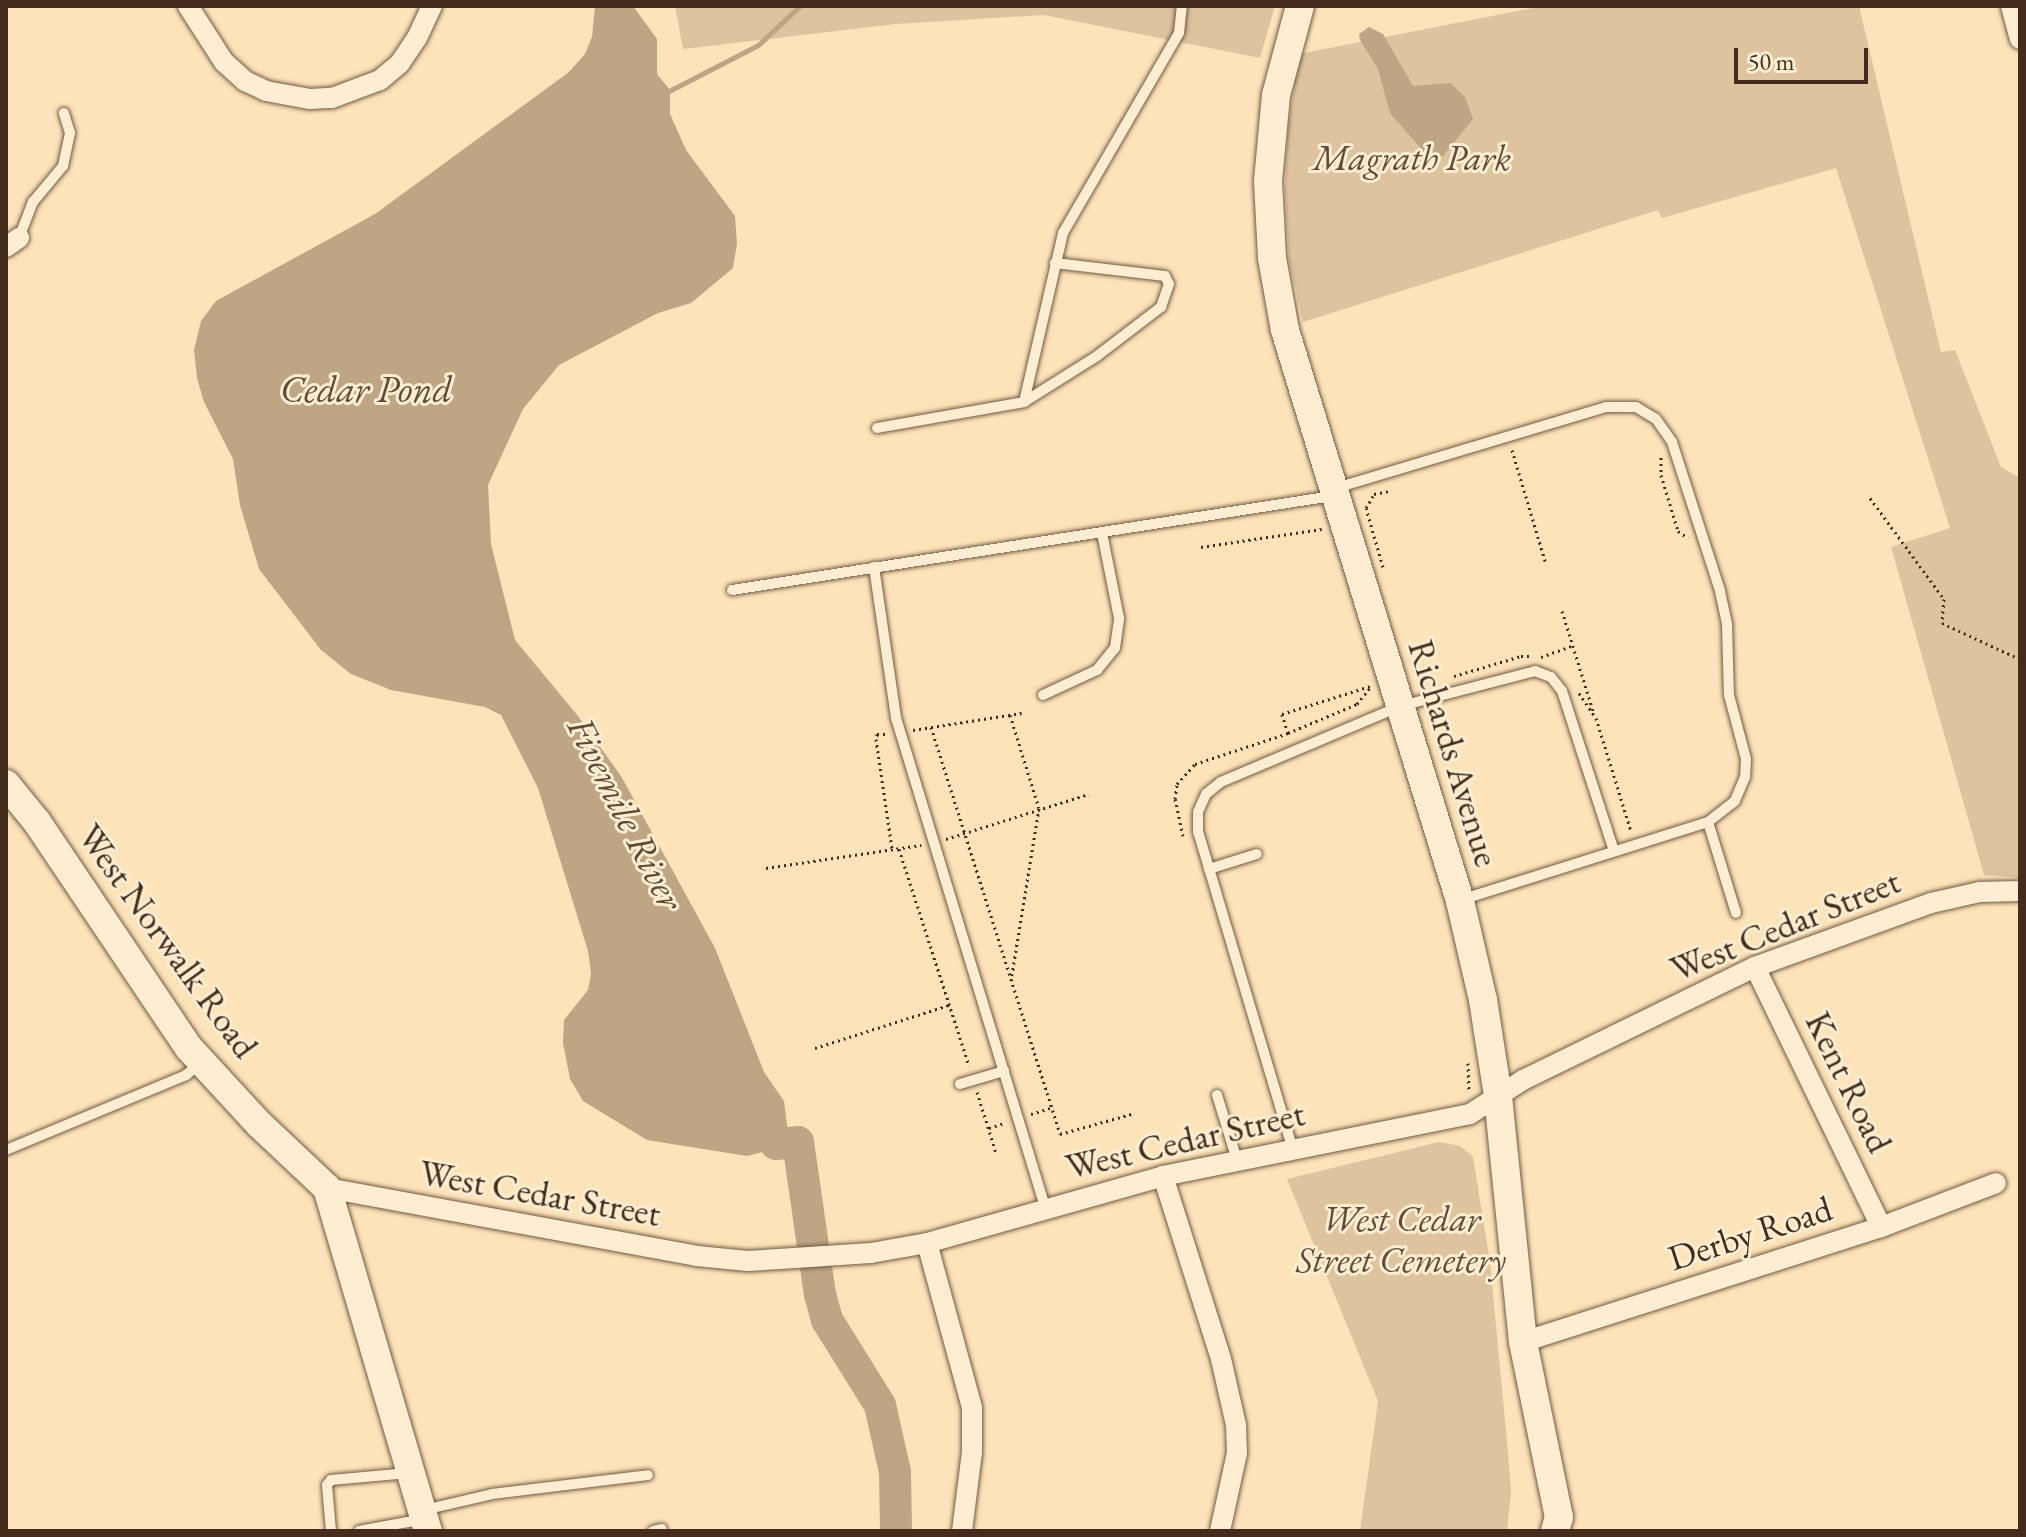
<!DOCTYPE html>
<html>
<head>
<meta charset="utf-8">
<style>
	body { margin:0 }
	#map { position:relative; width:2026px; height:1537px; overflow:hidden; background:#fde3b9; font-family:"EB Garamond",serif }
	div>[style] { position:absolute }
	.green>* { inset:0; background:#dec49e }
	.water>* { inset:0; background:#bea584 }
	.stream>* { height:5px; margin:-2.5px; padding:0 2.5px; transform-origin:2.5px; border-radius:2.5px; background:#bea584 }
	.river>* { height:32px; margin:-16px; padding:0 16px; transform-origin:16px; border-radius:16px; background:#bea584 }
	.path>* { height:3px; margin-top:-1.5px; transform-origin:0; background:repeating-linear-gradient(90deg,#442c1d 0 2px,transparent 0 6px) }
	.roads { filter:drop-shadow(0 0 2px #725a44) drop-shadow(0 0 2px #725a44) }
	.lane>* { height:10px; margin:-5px; padding:0 5px; transform-origin:5px; border-radius:5px; background:#feedd2 }
	.street>* { height:20px; margin:-10px; padding:0 10px; transform-origin:10px; border-radius:10px; background:#feedd2 }
	.secondary>* { height:28px; margin:-14px; padding:0 14px; transform-origin:14px; border-radius:14px; background:#feedd2 }
	span { translate:-50% -50%; white-space:nowrap; text-align:center; line-height:1.15; -webkit-text-stroke:6px #feedd2; paint-order:stroke }
	.park-label { font-size:36px; color:#634a37; font-style:italic }
	.street-label { font-size:36px; color:#442c1d }
	.water-label { font-size:38px; color:#624a37; font-style:italic }
	.frame { position:absolute; inset:0; border:8px solid #442c1d; pointer-events:none }
	.scale { position:absolute; left:1734px; top:48px; width:134px; height:36px; box-sizing:border-box; border:4px solid #442c1d; border-top:0; padding-left:10px; font-size:24px; line-height:28px; white-space:nowrap; color:#442c1d; -webkit-text-stroke:6px #feedd2; paint-order:stroke }
</style>
</head>
<body>
<div id="map">
	<div class="green">
		<div style="clip-path:polygon(675px 6px,1275px 6px,1260px 58px,1044px 15px,896px 24px,683px 49px)"></div>
		<div style="clip-path:polygon(1543px 6px,1859px 6px,1941px 352px,1955px 350px,2001px 467px,2020px 478px,2020px 878px,1984px 875px,1891px 547px,1950px 528px,1836px 168px,1662px 218px,1658px 210px,1303px 322px,1289px 260px,1285px 189px,1288px 128px,1299px 54px)"></div>
		<div style="clip-path:polygon(1439px 1142px,1460px 1146px,1473px 1157px,1490px 1262px,1508px 1452px,1511px 1491px,1507px 1531px,1360px 1531px,1378px 1401px,1287px 1179px)"></div>
	</div>
	<div class="water">
		<div style="clip-path:polygon(595px 6px,633px 6px,657px 39px,657px 74px,670px 90px,670px 114px,686px 150px,735px 216px,737px 244px,733px 268px,691px 303px,658px 313px,559px 365px,523px 409px,488px 485px,491px 544px,515px 640px,578px 716px,621px 776px,715px 948px,764px 1072px,784px 1101px,788px 1132px,763px 1152px,747px 1156px,647px 1140px,583px 1101px,570px 1079px,563px 1043px,564px 1020px,588px 990px,591px 974px,588px 951px,538px 788px,501px 715px,485px 707px,391px 690px,351px 674px,321px 650px,259px 569px,240px 505px,233px 459px,204px 402px,197px 378px,194px 350px,201px 321px,216px 301px,375px 214px,569px 72px,585px 54px,592px 37px)"></div>
		<div style="clip-path:polygon(1369px 27px,1383px 34px,1413px 86px,1450px 83px,1465px 97px,1473px 119px,1443px 156px,1430px 159px,1390px 113px,1378px 69px,1360px 40px,1359px 34px)"></div>
	</div>
	<div class="stream">
		<div style="left:667px;top:92px;width:102px;rotate:-27.3deg"></div>
		<div style="left:758px;top:45px;width:57px;rotate:-42.9deg"></div>
	</div>
	<div class="river">
		<div style="left:776px;top:1144px;width:22px;rotate:-5deg"></div>
		<div style="left:798px;top:1142px;width:154px;rotate:81.8deg"></div>
		<div style="left:820px;top:1294px;width:27px;rotate:75deg"></div>
		<div style="left:827px;top:1320px;width:100px;rotate:58.1deg"></div>
		<div style="left:880px;top:1405px;width:69px;rotate:77.4deg"></div>
		<div style="left:895px;top:1472px;width:59px;rotate:89deg"></div>
	</div>
	<div class="path">
		<div style="left:1512px;top:450px;width:116px;rotate:73.4deg"></div>
		<div style="left:1661px;top:457px;width:18px;rotate:90deg"></div>
		<div style="left:1661px;top:475px;width:59px;rotate:73.1deg"></div>
		<div style="left:1678px;top:531px;width:12px;rotate:35deg"></div>
		<div style="left:1870px;top:498px;width:125px;rotate:53.8deg"></div>
		<div style="left:1944px;top:599px;width:24px;rotate:95deg"></div>
		<div style="left:1942px;top:623px;width:86px;rotate:24.8deg"></div>
		<div style="left:1201px;top:547px;width:122px;rotate:-8.5deg"></div>
		<div style="left:1383px;top:567px;width:61px;rotate:-106.1deg"></div>
		<div style="left:1366px;top:508px;width:16px;rotate:-60deg"></div>
		<div style="left:1374px;top:494px;width:15px;rotate:-11deg"></div>
		<div style="left:1562px;top:611px;width:108px;rotate:72.7deg"></div>
		<div style="left:1541px;top:657px;width:32px;rotate:-20deg"></div>
		<div style="left:1454px;top:676px;width:70px;rotate:-16.6deg"></div>
		<div style="left:1521px;top:656px;width:10px"></div>
		<div style="left:1579px;top:693px;width:30px;rotate:56deg"></div>
		<div style="left:1596px;top:718px;width:118px;rotate:72.8deg"></div>
		<div style="left:1010px;top:715px;width:97px;rotate:72.7deg"></div>
		<div style="left:1039px;top:808px;width:175px;rotate:99.2deg"></div>
		<div style="left:931px;top:727px;width:427px;rotate:72.4deg"></div>
		<div style="left:1060px;top:1134px;width:74px;rotate:-15.7deg"></div>
		<div style="left:913px;top:730px;width:110px;rotate:-8.9deg"></div>
		<div style="left:1288px;top:733px;width:75px;rotate:-22.8deg"></div>
		<div style="left:1357px;top:704px;width:21px;rotate:-51deg"></div>
		<div style="left:885px;top:734px;width:8px;rotate:180deg"></div>
		<div style="left:877px;top:734px;width:5px;rotate:101deg"></div>
		<div style="left:876px;top:739px;width:111px;rotate:81.7deg"></div>
		<div style="left:1183px;top:836px;width:38px;rotate:-102deg"></div>
		<div style="left:1175px;top:799px;width:15px;rotate:-82deg"></div>
		<div style="left:1177px;top:784px;width:27px;rotate:-48deg"></div>
		<div style="left:1195px;top:764px;width:98px;rotate:-18.4deg"></div>
		<div style="left:1288px;top:733px;width:20px;rotate:-108deg"></div>
		<div style="left:1282px;top:714px;width:93px;rotate:-17.5deg"></div>
		<div style="left:946px;top:839px;width:150px;rotate:-17.5deg"></div>
		<div style="left:899px;top:849px;width:228px;rotate:72.1deg"></div>
		<div style="left:766px;top:868px;width:157px;rotate:-8.4deg"></div>
		<div style="left:815px;top:1048px;width:141px;rotate:-17.8deg"></div>
		<div style="left:1468px;top:1063px;width:28px;rotate:88deg"></div>
		<div style="left:977px;top:1092px;width:64px;rotate:72.7deg"></div>
		<div style="left:1031px;top:1114px;width:21px;rotate:-17deg"></div>
		<div style="left:989px;top:1128px;width:16px;rotate:-18deg"></div>
	</div>
	<div class="roads">
		<div class="lane">
			<div style="left:19px;top:238px;width:39px;rotate:-69deg"></div>
			<div style="left:33px;top:202px;width:47px;rotate:-50.2deg"></div>
			<div style="left:63px;top:166px;width:34px;rotate:-78deg"></div>
			<div style="left:70px;top:133px;width:21px;rotate:-107deg"></div>
			<div style="left:1024px;top:402px;width:86px;rotate:-32.2deg"></div>
			<div style="left:1097px;top:356px;width:81px;rotate:-37.4deg"></div>
			<div style="left:1161px;top:307px;width:24px;rotate:-71deg"></div>
			<div style="left:1169px;top:284px;width:9px;rotate:-117deg"></div>
			<div style="left:1165px;top:276px;width:111px;rotate:-173.3deg"></div>
			<div style="left:877px;top:428px;width:149px;rotate:-10deg"></div>
			<div style="left:1024px;top:402px;width:173px;rotate:-77deg"></div>
			<div style="left:1063px;top:233px;width:231px;rotate:-59.9deg"></div>
			<div style="left:1179px;top:33px;width:27px;rotate:-84deg"></div>
			<div style="left:1336px;top:488px;width:282px;rotate:-16.7deg"></div>
			<div style="left:1606px;top:407px;width:30px"></div>
			<div style="left:1636px;top:407px;width:23px;rotate:31deg"></div>
			<div style="left:1656px;top:419px;width:28px;rotate:55deg"></div>
			<div style="left:1672px;top:442px;width:157px;rotate:72.1deg"></div>
			<div style="left:1720px;top:591px;width:35px;rotate:78deg"></div>
			<div style="left:1727px;top:625px;width:70px;rotate:88.4deg"></div>
			<div style="left:1729px;top:695px;width:66px;rotate:75.1deg"></div>
			<div style="left:1746px;top:759px;width:18px;rotate:93deg"></div>
			<div style="left:1745px;top:777px;width:26px;rotate:113deg"></div>
			<div style="left:1735px;top:801px;width:34px;rotate:142deg"></div>
			<div style="left:1708px;top:822px;width:259px;rotate:162.5deg"></div>
			<div style="left:874px;top:567px;width:153px;rotate:81.7deg"></div>
			<div style="left:896px;top:718px;width:511px;rotate:73.05deg"></div>
			<div style="left:732px;top:590px;width:607px;rotate:-8.9deg"></div>
			<div style="left:1043px;top:695px;width:60px;rotate:-24.8deg"></div>
			<div style="left:1097px;top:670px;width:28px;rotate:-51deg"></div>
			<div style="left:1115px;top:648px;width:30px;rotate:-82deg"></div>
			<div style="left:1119px;top:618px;width:87px;rotate:-101.3deg"></div>
			<div style="left:1708px;top:822px;width:95px;rotate:72.9deg"></div>
			<div style="left:1209px;top:869px;width:50px;rotate:-17.4deg"></div>
			<div style="left:960px;top:1084px;width:46px;rotate:-16.5deg"></div>
			<div style="left:1217px;top:1095px;width:68px;rotate:72.9deg"></div>
			<div style="left:6px;top:1150px;width:195px;rotate:-22.6deg"></div>
			<div style="left:186px;top:1075px;width:19px;rotate:-39deg"></div>
			<div style="left:1293px;top:1150px;width:332px;rotate:-106.6deg"></div>
			<div style="left:1198px;top:832px;width:20px;rotate:-90deg"></div>
			<div style="left:1198px;top:812px;width:20px;rotate:-66deg"></div>
			<div style="left:1206px;top:794px;width:19px;rotate:-39deg"></div>
			<div style="left:1221px;top:782px;width:195px;rotate:-22.9deg"></div>
			<div style="left:1401px;top:706px;width:138px;rotate:-14.6deg"></div>
			<div style="left:1535px;top:671px;width:17px;rotate:21deg"></div>
			<div style="left:1551px;top:677px;width:18px;rotate:52deg"></div>
			<div style="left:1562px;top:691px;width:168px;rotate:72deg"></div>
			<div style="left:424px;top:1510px;width:70px;rotate:-13.2deg"></div>
			<div style="left:492px;top:1494px;width:157px;rotate:-6.9deg"></div>
			<div style="left:331px;top:1531px;width:46px;rotate:-95deg"></div>
			<div style="left:327px;top:1485px;width:6px;rotate:-51deg"></div>
			<div style="left:331px;top:1480px;width:78px;rotate:-5.1deg"></div>
			<div style="left:359px;top:1531px;width:66px;rotate:-10.5deg"></div>
			<div style="left:653px;top:1531px;width:9px;rotate:-13deg"></div>
		</div>
		<div class="street">
			<div style="left:188px;top:6px;width:67px;rotate:57.3deg"></div>
			<div style="left:224px;top:62px;width:28px;rotate:42deg"></div>
			<div style="left:245px;top:81px;width:23px;rotate:25deg"></div>
			<div style="left:266px;top:91px;width:45px;rotate:10.3deg"></div>
			<div style="left:310px;top:99px;width:22px;rotate:-3deg"></div>
			<div style="left:332px;top:98px;width:51px;rotate:-20.6deg"></div>
			<div style="left:380px;top:80px;width:26px;rotate:-40deg"></div>
			<div style="left:400px;top:63px;width:30px;rotate:-56deg"></div>
			<div style="left:417px;top:38px;width:35px;rotate:-65deg"></div>
			<div style="left:2011px;top:6px;width:34px;rotate:75deg"></div>
			<div style="left:6px;top:247px;width:16px;rotate:-35deg"></div>
			<div style="left:1755px;top:967px;width:289px;rotate:64.1deg"></div>
			<div style="left:1163px;top:1176px;width:192px;rotate:72.4deg"></div>
			<div style="left:1221px;top:1359px;width:68px;rotate:77.2deg"></div>
			<div style="left:1236px;top:1425px;width:28px;rotate:88deg"></div>
			<div style="left:1237px;top:1453px;width:80px;rotate:102.3deg"></div>
			<div style="left:327px;top:1188px;width:376px;rotate:10.4deg"></div>
			<div style="left:697px;top:1256px;width:51px;rotate:5.6deg"></div>
			<div style="left:748px;top:1261px;width:123px;rotate:-3.7deg"></div>
			<div style="left:871px;top:1253px;width:57px;rotate:-10.1deg"></div>
			<div style="left:927px;top:1243px;width:245px;rotate:-15.8deg"></div>
			<div style="left:1163px;top:1176px;width:313px;rotate:-11.4deg"></div>
			<div style="left:1470px;top:1114px;width:63px;rotate:-32.7deg"></div>
			<div style="left:1523px;top:1080px;width:258px;rotate:-26deg"></div>
			<div style="left:1755px;top:967px;width:187px;rotate:-20deg"></div>
			<div style="left:1931px;top:903px;width:50px;rotate:-12.7deg"></div>
			<div style="left:1980px;top:892px;width:40px;rotate:-1.4deg"></div>
			<div style="left:927px;top:1243px;width:171px;rotate:74.7deg"></div>
			<div style="left:972px;top:1408px;width:44px;rotate:90deg"></div>
			<div style="left:972px;top:1452px;width:80px;rotate:97.2deg"></div>
			<div style="left:1523px;top:1342px;width:376px;rotate:-17.8deg"></div>
			<div style="left:1881px;top:1227px;width:123px;rotate:-20.9deg"></div>
		</div>
		<div class="secondary">
			<div style="left:1300px;top:6px;width:92px;rotate:105.1deg"></div>
			<div style="left:1276px;top:95px;width:86px;rotate:95.3deg"></div>
			<div style="left:1268px;top:181px;width:77px;rotate:87deg"></div>
			<div style="left:1272px;top:258px;width:73px;rotate:79.8deg"></div>
			<div style="left:1285px;top:330px;width:597px;rotate:72.96deg"></div>
			<div style="left:1460px;top:901px;width:102px;rotate:76.9deg"></div>
			<div style="left:1483px;top:1000px;width:97px;rotate:81.1deg"></div>
			<div style="left:1498px;top:1096px;width:247px;rotate:84.2deg"></div>
			<div style="left:1523px;top:1342px;width:179px;rotate:78.4deg"></div>
			<div style="left:1559px;top:1517px;width:15px;rotate:106deg"></div>
			<div style="left:6px;top:784px;width:49px;rotate:50.8deg"></div>
			<div style="left:37px;top:822px;width:272px;rotate:56.1deg"></div>
			<div style="left:189px;top:1048px;width:103px;rotate:47.4deg"></div>
			<div style="left:259px;top:1124px;width:93px;rotate:43.3deg"></div>
			<div style="left:327px;top:1188px;width:358px;rotate:73.6deg"></div>
		</div>
	</div>
	<div class="park-label">
		<span style="left:1412px;top:158px">Magrath Park</span>
		<span style="left:1401px;top:1239px">West Cedar<br>Street Cemetery</span>
	</div>
	<div class="street-label">
		<span style="left:1454px;top:753px;rotate:73deg">Richards Avenue</span>
		<span style="left:1785px;top:925px;rotate:-22deg">West Cedar Street</span>
		<span style="left:168px;top:941px;rotate:54deg">West Norwalk Road</span>
		<span style="left:1849px;top:1082px;rotate:64deg">Kent Road</span>
		<span style="left:1185px;top:1140px;rotate:-13deg">West Cedar Street</span>
		<span style="left:540px;top:1193px;rotate:10deg">West Cedar Street</span>
		<span style="left:1750px;top:1233px;rotate:-18deg">Derby Road</span>
	</div>
	<div class="water-label">
		<span style="left:366px;top:389px">Cedar Pond</span>
		<span style="left:626px;top:813px;rotate:63deg">Fivemile River</span>
	</div>
	<div class="frame"></div>
	<div class="scale">50 m</div>
</div>
</body>
</html>
